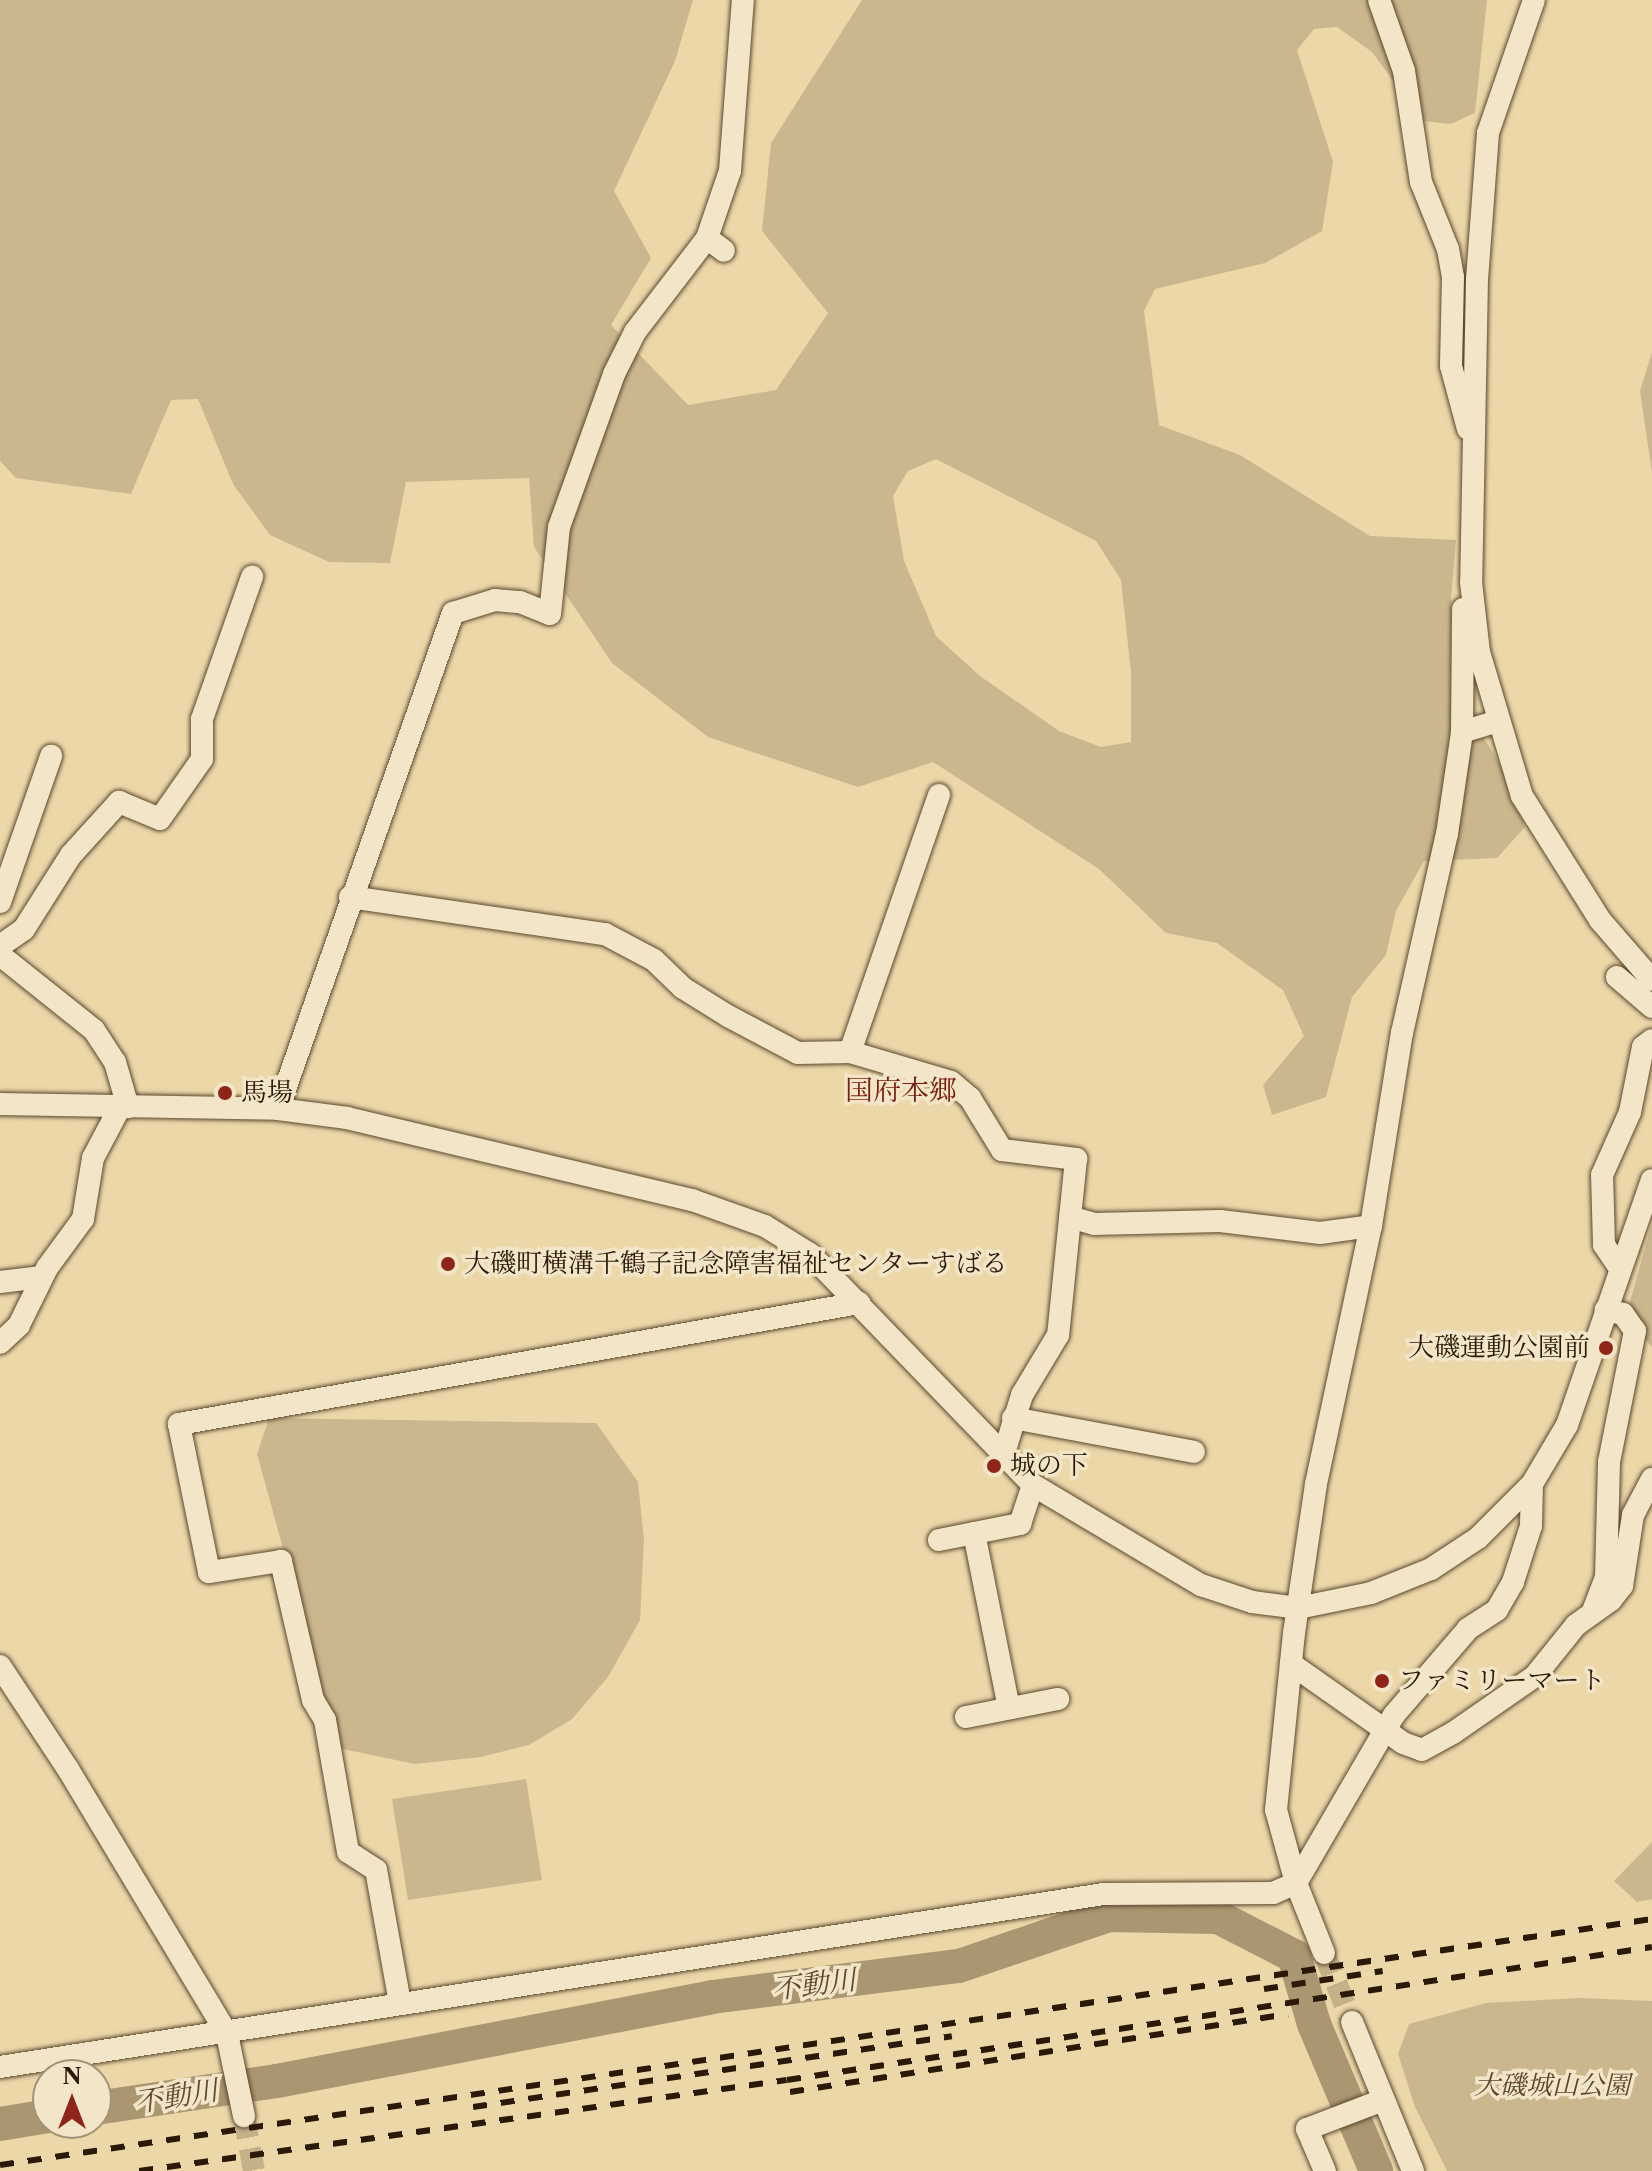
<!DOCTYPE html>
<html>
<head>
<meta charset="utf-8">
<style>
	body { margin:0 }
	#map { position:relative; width:1652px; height:2171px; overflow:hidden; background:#ecd7a9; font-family:"Libre Caslon Text","Noto Serif JP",serif }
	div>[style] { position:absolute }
	.green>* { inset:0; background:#cbb78d }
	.river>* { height:34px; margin:-17px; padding:0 17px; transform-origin:17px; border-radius:17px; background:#aa9671 }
	.minor-tunnel>* { height:22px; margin-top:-11px; transform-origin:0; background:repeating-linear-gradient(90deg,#c5b188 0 22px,transparent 0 33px) }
	.roads { filter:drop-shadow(0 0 2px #5a482e) drop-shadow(0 0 2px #5a482e) }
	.minor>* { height:22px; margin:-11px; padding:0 11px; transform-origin:11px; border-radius:11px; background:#f3e5c7 }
	.rail>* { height:6px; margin-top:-3px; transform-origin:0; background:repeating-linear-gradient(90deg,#291905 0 14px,transparent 0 28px) }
	.dots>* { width:22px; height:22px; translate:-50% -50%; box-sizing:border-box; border:4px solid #f3e5c7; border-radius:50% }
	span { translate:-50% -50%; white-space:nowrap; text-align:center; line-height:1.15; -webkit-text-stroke:7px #f3e5c7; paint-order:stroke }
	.poi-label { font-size:26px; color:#291905 }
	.left { translate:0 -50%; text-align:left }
	.right { translate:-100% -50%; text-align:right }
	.park-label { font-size:26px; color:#5a482e; font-style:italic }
	.neighbourhood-label { font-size:28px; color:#7a1f14 }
	.water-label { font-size:28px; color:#5d4b30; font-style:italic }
	.north { position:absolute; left:32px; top:2059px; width:80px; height:80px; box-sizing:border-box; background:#f3e5c7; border:2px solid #a29379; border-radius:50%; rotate:0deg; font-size:22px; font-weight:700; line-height:32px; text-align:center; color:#291905 }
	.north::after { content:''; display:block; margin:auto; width:28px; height:36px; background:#8f2418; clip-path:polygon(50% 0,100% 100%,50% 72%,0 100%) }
</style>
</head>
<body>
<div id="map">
	<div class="green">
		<div style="clip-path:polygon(evenodd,0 0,693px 0,675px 61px,614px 191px,651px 258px,611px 325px,688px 405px,776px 390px,828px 313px,762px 231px,771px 143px,862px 0,1487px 0,1475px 113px,1451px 124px,1423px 121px,1372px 52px,1337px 27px,1314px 29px,1297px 50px,1333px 162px,1322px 231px,1265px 263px,1155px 289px,1144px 311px,1159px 425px,1240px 455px,1370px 536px,1456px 540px,1451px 599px,1453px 691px,1501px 765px,1525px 827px,1497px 858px,1424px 861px,1396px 911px,1386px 955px,1352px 997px,1326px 1097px,1272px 1115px,1263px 1085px,1304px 1036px,1283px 990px,1217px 943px,1166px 933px,1099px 869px,933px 762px,858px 787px,708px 737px,612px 663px,534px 547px,529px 478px,406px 482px,390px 563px,329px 562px,270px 535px,233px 484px,198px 399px,171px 400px,131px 494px,16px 478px,0 461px,0 0,936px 459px,1096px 541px,1121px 580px,1131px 672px,1131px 742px,1101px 747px,1059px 731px,980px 676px,936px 636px,904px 561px,893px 496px,908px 471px,936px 459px)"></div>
		<div style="clip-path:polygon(1652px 352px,1652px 473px,1640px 391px)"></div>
		<div style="clip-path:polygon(1652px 1223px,1652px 1347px,1626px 1316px)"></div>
		<div style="clip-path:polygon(269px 1418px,596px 1423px,638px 1482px,644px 1540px,640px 1620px,608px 1677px,572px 1719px,529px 1745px,481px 1757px,415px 1764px,338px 1748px,257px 1454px)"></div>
		<div style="clip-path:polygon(526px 1779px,542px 1880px,408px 1900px,392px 1799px)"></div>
		<div style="clip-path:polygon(1652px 1842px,1652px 1899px,1637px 1902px,1614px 1881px)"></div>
		<div style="clip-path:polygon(1579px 1998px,1652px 2001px,1652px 2171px,1447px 2171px,1415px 2107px,1398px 2054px,1409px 2024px,1486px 2003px)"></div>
	</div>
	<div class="river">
		<div style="left:96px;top:2108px;width:183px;rotate:-8.5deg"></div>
		<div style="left:277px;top:2081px;width:443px;rotate:-10.9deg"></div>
		<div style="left:712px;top:1997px;width:249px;rotate:-7.2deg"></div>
		<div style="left:959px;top:1966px;width:158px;rotate:-18.8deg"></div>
		<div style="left:1109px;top:1915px;width:109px;rotate:1.1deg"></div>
		<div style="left:1218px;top:1917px;width:85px;rotate:27.2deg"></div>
		<div style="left:1294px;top:1956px;width:71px;rotate:73.6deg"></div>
		<div style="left:1314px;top:2024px;width:160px;rotate:67.1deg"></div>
		<div style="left:0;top:2124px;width:49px;rotate:-9.5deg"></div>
	</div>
	<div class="minor-tunnel">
		<div style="left:1324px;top:1953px;width:74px;rotate:67.9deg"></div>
		<div style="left:244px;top:2116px;width:56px;rotate:79.7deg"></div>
	</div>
	<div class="roads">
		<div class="minor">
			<div style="left:1379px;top:0;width:75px;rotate:70.6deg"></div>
			<div style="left:1404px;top:71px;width:112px;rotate:81.3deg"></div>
			<div style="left:1421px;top:182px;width:72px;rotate:68.1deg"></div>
			<div style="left:1448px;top:249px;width:28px;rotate:80deg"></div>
			<div style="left:1453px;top:277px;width:89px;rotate:91.3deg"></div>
			<div style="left:1451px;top:366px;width:65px;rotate:74.9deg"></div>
			<div style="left:1534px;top:0;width:141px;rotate:109.1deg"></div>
			<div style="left:1488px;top:133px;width:146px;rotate:94.3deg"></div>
			<div style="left:1477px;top:279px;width:303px;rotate:91.1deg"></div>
			<div style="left:1471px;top:582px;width:70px;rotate:83.5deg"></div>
			<div style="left:1479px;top:652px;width:150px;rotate:73.4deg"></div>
			<div style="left:1522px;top:796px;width:146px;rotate:57.8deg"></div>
			<div style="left:1600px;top:920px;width:79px;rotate:49.1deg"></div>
			<div style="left:707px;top:238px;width:71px;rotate:-71.1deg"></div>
			<div style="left:730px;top:171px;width:171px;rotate:-85.7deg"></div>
			<div style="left:1462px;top:732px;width:123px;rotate:-89.5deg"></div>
			<div style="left:350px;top:897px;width:258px;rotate:8.3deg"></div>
			<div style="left:605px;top:934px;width:55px;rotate:28deg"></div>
			<div style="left:654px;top:960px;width:40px;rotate:44deg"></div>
			<div style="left:683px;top:988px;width:53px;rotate:31.9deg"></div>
			<div style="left:728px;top:1016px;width:79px;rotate:27.9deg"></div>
			<div style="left:798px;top:1053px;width:52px;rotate:-1.1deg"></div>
			<div style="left:850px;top:1052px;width:105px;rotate:16.5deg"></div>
			<div style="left:951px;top:1082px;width:25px;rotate:40deg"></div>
			<div style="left:970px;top:1098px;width:61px;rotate:58.4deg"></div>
			<div style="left:1002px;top:1150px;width:75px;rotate:6.9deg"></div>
			<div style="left:1076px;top:1159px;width:177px;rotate:95.8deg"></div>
			<div style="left:1058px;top:1335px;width:70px;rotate:121deg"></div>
			<div style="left:1022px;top:1395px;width:64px;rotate:107.3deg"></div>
			<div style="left:0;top:902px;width:155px;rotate:-70.7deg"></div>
			<div style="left:0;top:946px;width:29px;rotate:-35deg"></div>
			<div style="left:24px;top:929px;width:88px;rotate:-57.6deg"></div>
			<div style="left:71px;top:855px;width:72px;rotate:-47.8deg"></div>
			<div style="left:119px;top:802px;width:44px;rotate:22.5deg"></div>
			<div style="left:160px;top:819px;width:73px;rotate:-55deg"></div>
			<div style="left:202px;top:759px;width:40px;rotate:-90deg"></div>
			<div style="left:202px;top:719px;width:151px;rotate:-70.6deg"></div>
			<div style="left:0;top:955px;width:120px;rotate:38.6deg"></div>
			<div style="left:94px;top:1030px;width:38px;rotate:57deg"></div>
			<div style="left:115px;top:1062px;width:47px;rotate:73.9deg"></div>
			<div style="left:1617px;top:977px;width:46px;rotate:40.6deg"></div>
			<div style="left:850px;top:1052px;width:272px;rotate:-70.9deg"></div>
			<div style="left:0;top:1104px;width:278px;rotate:1deg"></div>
			<div style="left:278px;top:1109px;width:70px;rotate:7.4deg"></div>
			<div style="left:347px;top:1118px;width:355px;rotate:13.4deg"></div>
			<div style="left:692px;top:1200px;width:77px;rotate:19.6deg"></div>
			<div style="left:765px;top:1226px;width:53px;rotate:31.9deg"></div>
			<div style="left:810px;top:1254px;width:321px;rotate:46deg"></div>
			<div style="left:1033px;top:1485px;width:196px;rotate:30.8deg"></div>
			<div style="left:1201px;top:1585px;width:54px;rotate:18.4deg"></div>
			<div style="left:1252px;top:1602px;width:46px;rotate:7.4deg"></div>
			<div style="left:1298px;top:1608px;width:75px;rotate:-11.6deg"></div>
			<div style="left:1371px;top:1593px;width:65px;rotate:-21.8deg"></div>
			<div style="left:1431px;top:1569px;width:56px;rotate:-33.4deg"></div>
			<div style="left:1478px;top:1538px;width:76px;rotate:-45deg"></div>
			<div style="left:1532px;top:1484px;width:69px;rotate:-59.3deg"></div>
			<div style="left:1567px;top:1425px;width:259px;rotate:-70.9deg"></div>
			<div style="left:278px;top:1109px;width:526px;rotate:-70.57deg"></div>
			<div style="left:453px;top:613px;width:44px;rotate:-17.2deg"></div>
			<div style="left:495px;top:600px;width:25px;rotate:5deg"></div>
			<div style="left:520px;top:602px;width:32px;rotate:22deg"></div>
			<div style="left:550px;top:614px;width:87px;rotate:-84.1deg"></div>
			<div style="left:559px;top:527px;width:163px;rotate:-70.2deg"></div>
			<div style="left:614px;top:374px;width:47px;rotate:-63.4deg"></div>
			<div style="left:635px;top:332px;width:118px;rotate:-52.5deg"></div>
			<div style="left:707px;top:238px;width:21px;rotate:37deg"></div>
			<div style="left:1070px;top:1217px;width:25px;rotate:16deg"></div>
			<div style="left:1094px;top:1224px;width:126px;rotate:-1.4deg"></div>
			<div style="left:1220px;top:1221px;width:101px;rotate:6.8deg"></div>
			<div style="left:1320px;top:1233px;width:51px;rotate:-7.8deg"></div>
			<div style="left:1619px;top:1267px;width:27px;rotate:-124deg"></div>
			<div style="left:1604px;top:1245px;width:70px;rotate:-91.6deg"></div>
			<div style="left:1602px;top:1175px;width:69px;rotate:-66deg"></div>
			<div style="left:1630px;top:1112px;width:66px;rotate:-78.7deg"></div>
			<div style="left:1643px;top:1047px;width:11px;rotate:-38deg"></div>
			<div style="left:0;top:1282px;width:42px;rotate:-6.8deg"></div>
			<div style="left:0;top:1343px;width:26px;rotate:-43deg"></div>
			<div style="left:19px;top:1325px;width:64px;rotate:-63.8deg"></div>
			<div style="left:47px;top:1268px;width:61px;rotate:-53.7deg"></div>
			<div style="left:83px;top:1219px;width:62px;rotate:-80.7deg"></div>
			<div style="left:93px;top:1158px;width:58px;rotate:-62.1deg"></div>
			<div style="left:1013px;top:1418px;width:184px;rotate:10.6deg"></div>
			<div style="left:1532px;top:1484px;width:42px;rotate:91.4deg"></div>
			<div style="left:1531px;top:1526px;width:59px;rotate:107.8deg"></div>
			<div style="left:1513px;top:1582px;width:32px;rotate:120deg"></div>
			<div style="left:1497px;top:1610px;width:35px;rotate:147deg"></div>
			<div style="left:1468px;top:1629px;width:113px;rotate:130.7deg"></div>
			<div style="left:1394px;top:1715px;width:17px;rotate:121deg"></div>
			<div style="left:1385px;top:1730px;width:22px;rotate:36deg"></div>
			<div style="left:1403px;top:1743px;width:20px;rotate:20deg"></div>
			<div style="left:1422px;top:1750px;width:35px;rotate:-29deg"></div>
			<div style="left:1453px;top:1733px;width:100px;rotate:-34.8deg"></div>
			<div style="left:1535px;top:1676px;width:65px;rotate:-51.2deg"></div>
			<div style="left:1576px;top:1625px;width:43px;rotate:-35.5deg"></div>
			<div style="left:1611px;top:1600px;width:18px;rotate:-52deg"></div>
			<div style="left:1622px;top:1586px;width:72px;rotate:-81.2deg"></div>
			<div style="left:1633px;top:1515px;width:41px;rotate:-62.2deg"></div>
			<div style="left:974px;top:1533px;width:178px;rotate:78.7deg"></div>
			<div style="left:939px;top:1540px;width:83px;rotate:-11.2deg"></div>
			<div style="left:1020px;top:1524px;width:41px;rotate:-71.6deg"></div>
			<div style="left:1593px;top:1611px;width:36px;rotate:-69deg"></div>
			<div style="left:1606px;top:1577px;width:115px;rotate:-88.5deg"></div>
			<div style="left:1609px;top:1462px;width:134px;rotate:-78.8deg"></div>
			<div style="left:1635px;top:1331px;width:21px;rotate:-125deg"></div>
			<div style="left:1623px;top:1314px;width:18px;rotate:-167deg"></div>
			<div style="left:0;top:1666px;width:123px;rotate:56.6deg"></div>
			<div style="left:68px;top:1769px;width:309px;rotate:59deg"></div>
			<div style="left:227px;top:2034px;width:84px;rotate:78.3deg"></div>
			<div style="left:966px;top:1717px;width:94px;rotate:-11.1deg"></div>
			<div style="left:1324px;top:1953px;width:75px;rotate:-111.8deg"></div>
			<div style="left:1296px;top:1883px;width:76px;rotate:-105.3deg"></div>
			<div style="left:1276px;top:1810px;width:178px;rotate:-84.2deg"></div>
			<div style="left:1294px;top:1633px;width:151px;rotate:-81.6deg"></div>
			<div style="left:1316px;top:1484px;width:264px;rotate:-78deg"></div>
			<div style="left:1371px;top:1226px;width:195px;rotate:-80.9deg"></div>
			<div style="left:1402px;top:1033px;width:204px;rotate:-77.3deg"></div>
			<div style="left:1447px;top:834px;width:103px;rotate:-81.6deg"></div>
			<div style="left:1462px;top:732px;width:37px;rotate:-17deg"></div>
			<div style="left:400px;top:2003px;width:135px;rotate:-100.2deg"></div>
			<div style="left:376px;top:1870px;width:33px;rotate:-147deg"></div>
			<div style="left:348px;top:1852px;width:134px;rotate:-99.9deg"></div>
			<div style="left:325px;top:1720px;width:23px;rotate:-121deg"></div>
			<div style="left:313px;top:1700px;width:143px;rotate:-103deg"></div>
			<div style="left:281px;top:1561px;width:73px;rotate:171.3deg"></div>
			<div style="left:209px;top:1572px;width:151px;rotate:-101.5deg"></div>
			<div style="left:179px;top:1424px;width:691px;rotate:-10.09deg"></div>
			<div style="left:1352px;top:2022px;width:161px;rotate:67.7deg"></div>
			<div style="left:0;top:2067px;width:1117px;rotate:-8.91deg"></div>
			<div style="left:1104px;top:1894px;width:169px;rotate:-0.3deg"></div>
			<div style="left:1273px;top:1893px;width:25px;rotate:-23deg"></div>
			<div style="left:1296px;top:1883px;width:177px;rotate:-59.8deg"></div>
			<div style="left:1385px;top:1730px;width:115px;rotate:-144.9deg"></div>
			<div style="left:1325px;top:2171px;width:46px;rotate:-113.2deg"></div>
			<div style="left:1307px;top:2129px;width:81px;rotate:-20.9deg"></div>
		</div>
	</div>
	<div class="rail">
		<div style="left:1264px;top:1989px;width:120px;rotate:-8.6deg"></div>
		<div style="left:790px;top:2092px;width:504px;rotate:-8.9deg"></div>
		<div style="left:473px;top:2107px;width:484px;rotate:-8.4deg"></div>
		<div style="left:0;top:2165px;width:1670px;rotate:-8.47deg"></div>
		<div style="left:139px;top:2171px;width:654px;rotate:-7.99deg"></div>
		<div style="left:787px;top:2080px;width:875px;rotate:-8.74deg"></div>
	</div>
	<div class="dots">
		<div style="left:225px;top:1093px;background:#8f2418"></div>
		<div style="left:448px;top:1264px;background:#8f2418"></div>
		<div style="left:1606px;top:1348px;background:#8f2418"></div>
		<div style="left:994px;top:1466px;background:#8f2418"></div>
		<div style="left:1382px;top:1681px;background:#8f2418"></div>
	</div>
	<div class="poi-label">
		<span class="left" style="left:241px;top:1093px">馬場</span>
		<span class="left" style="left:464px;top:1264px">大磯町横溝千鶴子記念障害福祉センターすばる</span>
		<span class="right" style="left:1590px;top:1348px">大磯運動公園前</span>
		<span class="left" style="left:1010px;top:1466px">城の下</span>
		<span class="left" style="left:1398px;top:1681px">ファミリーマート</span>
	</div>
	<div class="park-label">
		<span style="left:1552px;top:2086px">大磯城山公園</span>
	</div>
	<div class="neighbourhood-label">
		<span style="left:901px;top:1090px">国府本郷</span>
	</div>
	<div class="water-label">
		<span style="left:814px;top:1984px;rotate:-7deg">不動川</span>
		<span style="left:176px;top:2096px;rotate:-9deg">不動川</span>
	</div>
	<div class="north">N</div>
</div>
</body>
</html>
